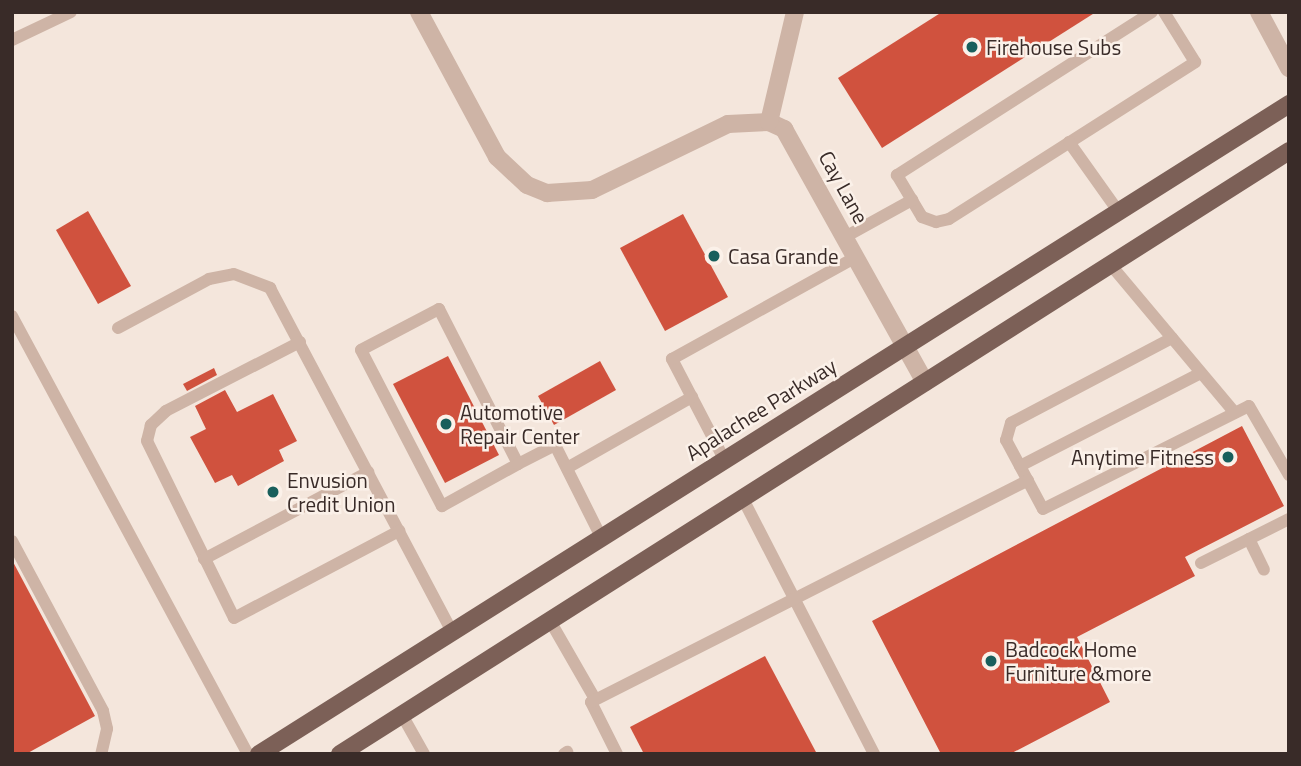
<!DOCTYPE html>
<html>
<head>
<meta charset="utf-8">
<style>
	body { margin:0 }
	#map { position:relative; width:1301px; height:766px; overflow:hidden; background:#f4e6dc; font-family:"Titillium Web",sans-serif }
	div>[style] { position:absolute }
	.building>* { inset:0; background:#d0523e }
	.lane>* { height:12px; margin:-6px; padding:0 6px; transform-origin:6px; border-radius:6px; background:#ceb4a6 }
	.street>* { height:18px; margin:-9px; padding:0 9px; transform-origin:9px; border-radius:9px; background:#ceb4a6 }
	.primary>* { height:18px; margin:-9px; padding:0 9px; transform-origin:9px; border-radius:9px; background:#7c6057 }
	.dots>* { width:19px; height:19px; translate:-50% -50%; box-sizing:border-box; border:4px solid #fbf1e9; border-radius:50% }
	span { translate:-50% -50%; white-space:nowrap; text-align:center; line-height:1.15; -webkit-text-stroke:5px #fbf1e9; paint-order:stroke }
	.poi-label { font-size:21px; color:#392b28 }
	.left { translate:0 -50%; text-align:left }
	.right { translate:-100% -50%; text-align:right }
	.street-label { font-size:21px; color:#392b28 }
	.frame { position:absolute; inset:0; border:14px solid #392b28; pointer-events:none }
</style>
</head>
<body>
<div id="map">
	<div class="building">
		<div style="clip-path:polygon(942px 12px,1096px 12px,882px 148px,838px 78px)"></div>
		<div style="clip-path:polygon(88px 211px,131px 286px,98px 304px,56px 230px)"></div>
		<div style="clip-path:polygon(683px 214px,728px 297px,665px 331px,620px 248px)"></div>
		<div style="clip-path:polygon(448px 356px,499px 455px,445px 483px,393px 384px)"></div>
		<div style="clip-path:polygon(600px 361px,616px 390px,554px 425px,538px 396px)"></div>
		<div style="clip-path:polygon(214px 368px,217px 375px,187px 391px,183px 384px)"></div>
		<div style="clip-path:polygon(225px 390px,237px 412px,273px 394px,297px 441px,279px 450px,284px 461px,238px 486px,232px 475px,215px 483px,190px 437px,206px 429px,195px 406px)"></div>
		<div style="clip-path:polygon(1242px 426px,1284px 506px,1185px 557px,1195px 576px,1077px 637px,1110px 702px,1010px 754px,941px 754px,872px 621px)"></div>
		<div style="clip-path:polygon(12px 560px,95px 716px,26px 754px,12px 754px)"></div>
		<div style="clip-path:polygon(765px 656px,817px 754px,644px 754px,630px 727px)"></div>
	</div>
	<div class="lane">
		<div style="left:1152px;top:12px;width:303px;rotate:147.4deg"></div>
		<div style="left:897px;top:175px;width:49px;rotate:59.2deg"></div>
		<div style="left:922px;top:217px;width:15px;rotate:20deg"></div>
		<div style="left:936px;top:222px;width:13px;rotate:-13deg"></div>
		<div style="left:949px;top:219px;width:292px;rotate:-32.5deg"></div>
		<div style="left:1195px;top:62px;width:59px;rotate:-121.8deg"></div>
		<div style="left:12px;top:40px;width:65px;rotate:-25.4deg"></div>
		<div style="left:1069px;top:142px;width:85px;rotate:54.6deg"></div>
		<div style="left:845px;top:237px;width:77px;rotate:-28.9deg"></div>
		<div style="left:1110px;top:264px;width:194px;rotate:50deg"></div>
		<div style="left:12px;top:316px;width:498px;rotate:61.7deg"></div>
		<div style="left:118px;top:328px;width:103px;rotate:-28.3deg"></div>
		<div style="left:209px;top:279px;width:25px;rotate:-11deg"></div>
		<div style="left:234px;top:274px;width:39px;rotate:21deg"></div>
		<div style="left:270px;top:288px;width:389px;rotate:62.1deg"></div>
		<div style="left:1172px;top:338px;width:182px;rotate:152.2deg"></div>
		<div style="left:1011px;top:423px;width:18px;rotate:106deg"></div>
		<div style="left:1006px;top:440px;width:78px;rotate:61.8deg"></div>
		<div style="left:1043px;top:509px;width:230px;rotate:-26.6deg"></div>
		<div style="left:1249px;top:406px;width:80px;rotate:59.9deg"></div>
		<div style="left:300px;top:342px;width:151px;rotate:152.8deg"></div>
		<div style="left:166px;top:411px;width:21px;rotate:137deg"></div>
		<div style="left:151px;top:425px;width:16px;rotate:104deg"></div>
		<div style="left:147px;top:441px;width:197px;rotate:63.8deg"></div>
		<div style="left:234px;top:618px;width:187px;rotate:-27.8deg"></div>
		<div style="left:724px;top:459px;width:113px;rotate:-117.5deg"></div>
		<div style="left:672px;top:359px;width:210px;rotate:-29deg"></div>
		<div style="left:518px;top:464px;width:174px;rotate:-117deg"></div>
		<div style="left:439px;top:309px;width:88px;rotate:152.3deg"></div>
		<div style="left:361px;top:350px;width:176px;rotate:62.6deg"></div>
		<div style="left:442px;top:506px;width:87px;rotate:-28.9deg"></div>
		<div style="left:518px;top:464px;width:42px;rotate:-27.2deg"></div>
		<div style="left:555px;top:445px;width:103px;rotate:63.4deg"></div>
		<div style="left:1020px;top:466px;width:203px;rotate:-27.2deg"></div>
		<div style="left:567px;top:468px;width:144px;rotate:-29.6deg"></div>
		<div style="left:742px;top:497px;width:289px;rotate:62.8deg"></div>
		<div style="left:1249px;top:539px;width:34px;rotate:64deg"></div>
		<div style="left:12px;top:541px;width:193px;rotate:61.8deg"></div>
		<div style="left:103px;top:711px;width:18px;rotate:77deg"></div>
		<div style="left:107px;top:729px;width:26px;rotate:103deg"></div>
		<div style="left:204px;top:559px;width:186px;rotate:-27.9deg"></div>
		<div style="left:1201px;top:563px;width:98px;rotate:-26.6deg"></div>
		<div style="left:549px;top:619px;width:92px;rotate:60.1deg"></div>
		<div style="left:401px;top:713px;width:47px;rotate:60.7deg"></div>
		<div style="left:564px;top:754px;width:4px;rotate:-34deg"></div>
		<div style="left:617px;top:754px;width:58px;rotate:-116.6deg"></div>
		<div style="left:591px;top:702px;width:490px;rotate:-26.9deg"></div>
	</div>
	<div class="street">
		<div style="left:419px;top:12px;width:165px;rotate:61.7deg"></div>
		<div style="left:497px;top:157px;width:41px;rotate:43deg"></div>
		<div style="left:527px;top:185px;width:22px;rotate:22deg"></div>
		<div style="left:547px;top:193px;width:45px;rotate:-3.8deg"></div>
		<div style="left:592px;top:190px;width:151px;rotate:-25.9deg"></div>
		<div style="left:728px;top:124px;width:41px;rotate:-2.8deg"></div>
		<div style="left:769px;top:122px;width:17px;rotate:25deg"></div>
		<div style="left:784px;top:129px;width:290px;rotate:60.9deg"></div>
		<div style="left:1259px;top:12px;width:64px;rotate:61.8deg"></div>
		<div style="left:769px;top:122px;width:113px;rotate:-76.7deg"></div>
	</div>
	<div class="primary">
		<div style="left:259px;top:754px;width:1218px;rotate:-32.25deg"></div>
		<div style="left:340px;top:754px;width:1124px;rotate:-32.43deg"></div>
	</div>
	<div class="dots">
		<div style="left:972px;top:47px;background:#195f5c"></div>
		<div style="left:714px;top:256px;background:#195f5c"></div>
		<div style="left:446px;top:424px;background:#195f5c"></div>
		<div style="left:1228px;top:457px;background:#195f5c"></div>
		<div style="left:273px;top:492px;background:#195f5c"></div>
		<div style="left:991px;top:661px;background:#195f5c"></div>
	</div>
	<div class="poi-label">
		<span class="left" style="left:986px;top:47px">Firehouse Subs</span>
		<span class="left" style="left:728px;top:256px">Casa Grande</span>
		<span class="left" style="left:460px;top:424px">Automotive<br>Repair Center</span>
		<span class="right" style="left:1214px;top:457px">Anytime Fitness</span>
		<span class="left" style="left:287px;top:492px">Envusion<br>Credit Union</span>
		<span class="left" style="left:1005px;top:661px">Badcock Home<br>Furniture &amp;more</span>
	</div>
	<div class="street-label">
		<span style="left:844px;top:187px;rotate:61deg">Cay Lane</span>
		<span style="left:761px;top:409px;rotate:-32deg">Apalachee Parkway</span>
	</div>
	<div class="frame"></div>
</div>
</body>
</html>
